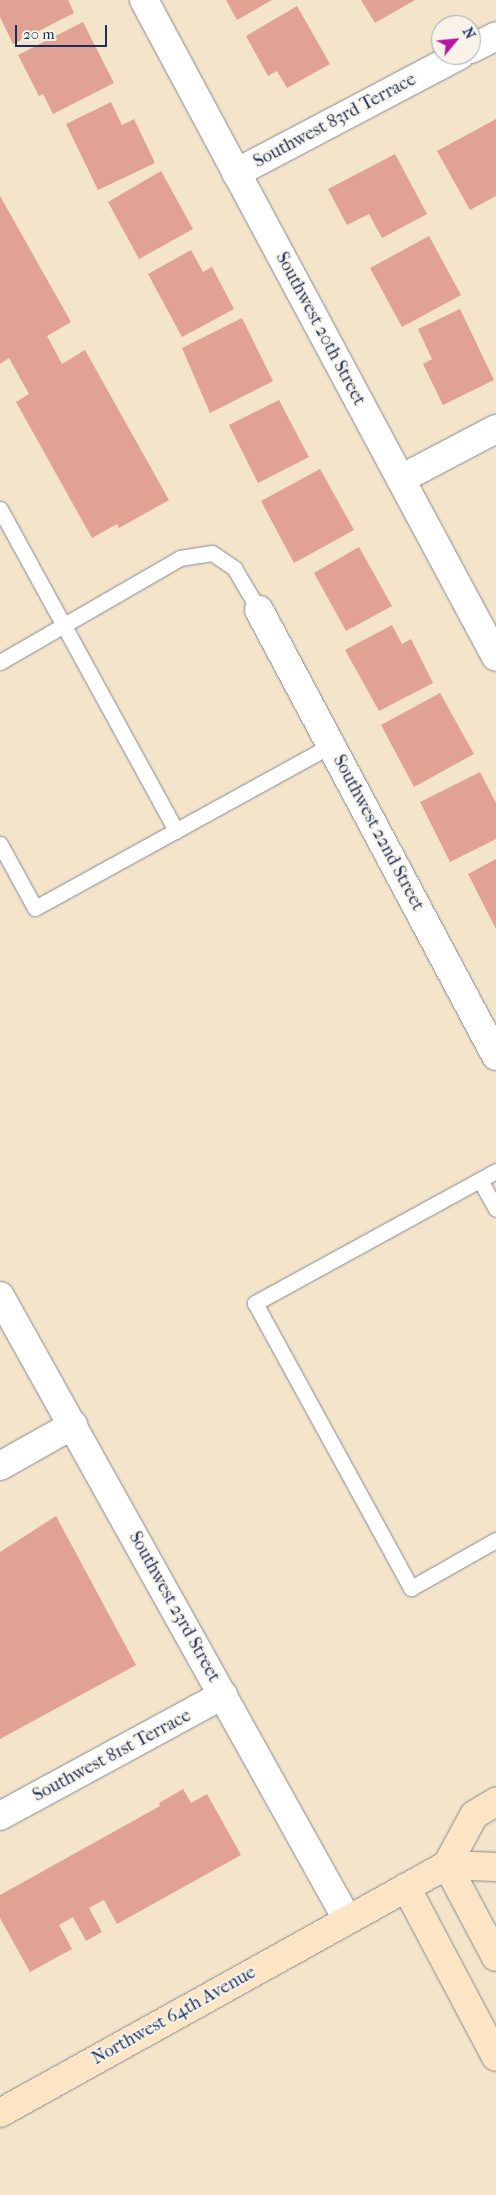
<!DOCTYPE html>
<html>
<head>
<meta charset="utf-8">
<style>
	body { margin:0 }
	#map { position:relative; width:496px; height:2195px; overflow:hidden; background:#f3e4ca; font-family:"IM FELL French Canon",serif }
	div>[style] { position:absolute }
	.building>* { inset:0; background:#e1a293 }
	.roads { filter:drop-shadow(0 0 1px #878a94) drop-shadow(0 0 1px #878a94) }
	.lane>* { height:15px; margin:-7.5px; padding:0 7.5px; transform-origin:7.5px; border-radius:7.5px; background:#fff }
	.street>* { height:28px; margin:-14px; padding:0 14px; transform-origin:14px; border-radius:14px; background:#fff }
	.secondary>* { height:28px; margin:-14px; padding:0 14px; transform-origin:14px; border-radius:14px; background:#fce5c4 }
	span { translate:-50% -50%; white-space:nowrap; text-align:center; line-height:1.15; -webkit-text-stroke:4px #f7f3e8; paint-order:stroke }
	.street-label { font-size:18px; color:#1b2f5e }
	.north { position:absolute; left:431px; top:15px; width:50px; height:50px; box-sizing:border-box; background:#f7f3e8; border:1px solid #9fa5b1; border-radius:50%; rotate:62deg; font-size:14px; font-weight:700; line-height:20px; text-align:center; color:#1b2f5e }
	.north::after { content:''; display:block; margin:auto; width:18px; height:22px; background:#b5179e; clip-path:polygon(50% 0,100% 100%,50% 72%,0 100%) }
	.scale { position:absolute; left:15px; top:25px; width:92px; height:22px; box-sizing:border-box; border:2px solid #1b2f5e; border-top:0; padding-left:6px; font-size:15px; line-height:18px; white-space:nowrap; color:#1b2f5e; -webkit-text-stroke:4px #f7f3e8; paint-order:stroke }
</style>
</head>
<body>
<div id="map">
	<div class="building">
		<div style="clip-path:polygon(0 0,68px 0,74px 13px,13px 44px,0 17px)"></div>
		<div style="clip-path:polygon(226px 0,272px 0,237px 20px)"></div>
		<div style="clip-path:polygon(361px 0,415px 0,375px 23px)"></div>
		<div style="clip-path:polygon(297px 6px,330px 64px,287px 88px,277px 71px,268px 76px,246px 36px)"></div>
		<div style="clip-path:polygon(83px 22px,114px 83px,53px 114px,43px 94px,39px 96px,18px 55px)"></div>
		<div style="clip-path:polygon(111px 102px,122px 125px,134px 119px,155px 163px,98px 190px,66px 124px)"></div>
		<div style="clip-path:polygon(496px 119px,496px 196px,470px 210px,437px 151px)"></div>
		<div style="clip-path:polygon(395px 154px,427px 214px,382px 238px,369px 214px,347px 225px,328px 189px)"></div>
		<div style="clip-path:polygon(161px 171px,193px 229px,139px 259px,108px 202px)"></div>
		<div style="clip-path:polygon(0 196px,71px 322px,47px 336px,62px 364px,85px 350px,169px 500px,119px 528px,117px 524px,92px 538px,16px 402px,29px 394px,9px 358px,0 364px)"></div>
		<div style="clip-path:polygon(429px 236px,461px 295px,402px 327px,370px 268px)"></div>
		<div style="clip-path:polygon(191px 250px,203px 272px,212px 267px,234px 309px,182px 337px,148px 274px)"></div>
		<div style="clip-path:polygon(460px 309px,494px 380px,443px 405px,423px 364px,432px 359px,418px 329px)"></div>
		<div style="clip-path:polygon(242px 318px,273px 381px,210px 413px,182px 348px)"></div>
		<div style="clip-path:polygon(279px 400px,309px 457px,258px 483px,229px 425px)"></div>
		<div style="clip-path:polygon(320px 469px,354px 530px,294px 563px,261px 501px)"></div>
		<div style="clip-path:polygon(359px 547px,392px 606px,346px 631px,314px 573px)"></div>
		<div style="clip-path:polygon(392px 625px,402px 644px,411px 639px,433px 683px,379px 711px,345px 650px)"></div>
		<div style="clip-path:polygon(440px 693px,474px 754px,414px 787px,381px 725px)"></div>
		<div style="clip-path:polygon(480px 772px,496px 803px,496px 839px,450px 862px,420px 802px)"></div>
		<div style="clip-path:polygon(496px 859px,496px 929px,468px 874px)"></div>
		<div style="clip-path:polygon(56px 1516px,136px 1665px,0 1739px,0 1552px)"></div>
		<div style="clip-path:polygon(183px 1789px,191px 1803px,207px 1794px,241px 1855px,117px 1924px,104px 1900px,89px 1908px,102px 1932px,86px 1941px,73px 1917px,59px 1925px,72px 1949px,30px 1972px,0 1918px,0 1895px,160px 1806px,159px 1803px)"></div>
	</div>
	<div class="roads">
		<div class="lane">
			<div style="left:0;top:509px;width:367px;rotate:61.3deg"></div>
			<div style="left:0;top:662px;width:208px;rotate:-30deg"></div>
			<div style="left:180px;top:558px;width:32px;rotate:-9deg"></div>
			<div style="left:212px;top:553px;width:27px;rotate:34deg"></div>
			<div style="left:234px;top:568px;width:49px;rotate:59.2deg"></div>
			<div style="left:0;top:844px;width:73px;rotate:61.3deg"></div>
			<div style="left:35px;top:908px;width:338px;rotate:-28.8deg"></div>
			<div style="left:496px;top:1171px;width:275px;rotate:151.3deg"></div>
			<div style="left:255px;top:1303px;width:325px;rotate:61.3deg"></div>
			<div style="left:411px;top:1588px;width:98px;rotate:-29.5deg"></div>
			<div style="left:480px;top:1180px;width:33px;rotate:61deg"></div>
		</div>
		<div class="street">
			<div style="left:144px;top:0;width:745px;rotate:61.82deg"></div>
			<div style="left:471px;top:49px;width:28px;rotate:-27deg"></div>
			<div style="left:236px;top:173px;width:253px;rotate:-27.8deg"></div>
			<div style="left:401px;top:479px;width:107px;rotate:-27.8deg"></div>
			<div style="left:259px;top:610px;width:505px;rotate:62.01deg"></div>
			<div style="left:0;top:1296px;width:713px;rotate:60.88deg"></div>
			<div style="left:0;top:1466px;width:84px;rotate:-29.3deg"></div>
			<div style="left:0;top:1816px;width:254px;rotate:-28.5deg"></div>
		</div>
		<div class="secondary">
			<div style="left:447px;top:1865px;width:104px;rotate:62deg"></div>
			<div style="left:447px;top:1865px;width:57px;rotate:-61.6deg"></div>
			<div style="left:474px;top:1815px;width:26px;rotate:-31deg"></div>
			<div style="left:406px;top:1887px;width:192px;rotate:62.1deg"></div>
			<div style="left:0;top:2113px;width:511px;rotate:-29.02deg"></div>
			<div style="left:447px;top:1865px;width:49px;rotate:2.3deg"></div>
		</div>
	</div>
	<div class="street-label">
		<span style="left:335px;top:121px;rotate:-28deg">Southwest 83rd Terrace</span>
		<span style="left:320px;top:329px;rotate:62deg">Southwest 20th Street</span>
		<span style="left:378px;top:833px;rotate:62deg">Southwest 22nd Street</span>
		<span style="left:174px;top:1607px;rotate:61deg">Southwest 23rd Street</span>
		<span style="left:112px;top:1756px;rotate:-28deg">Southwest 81st Terrace</span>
		<span style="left:174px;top:2016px;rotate:-29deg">Northwest 64th Avenue</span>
	</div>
	<div class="north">N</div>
	<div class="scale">20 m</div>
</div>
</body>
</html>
